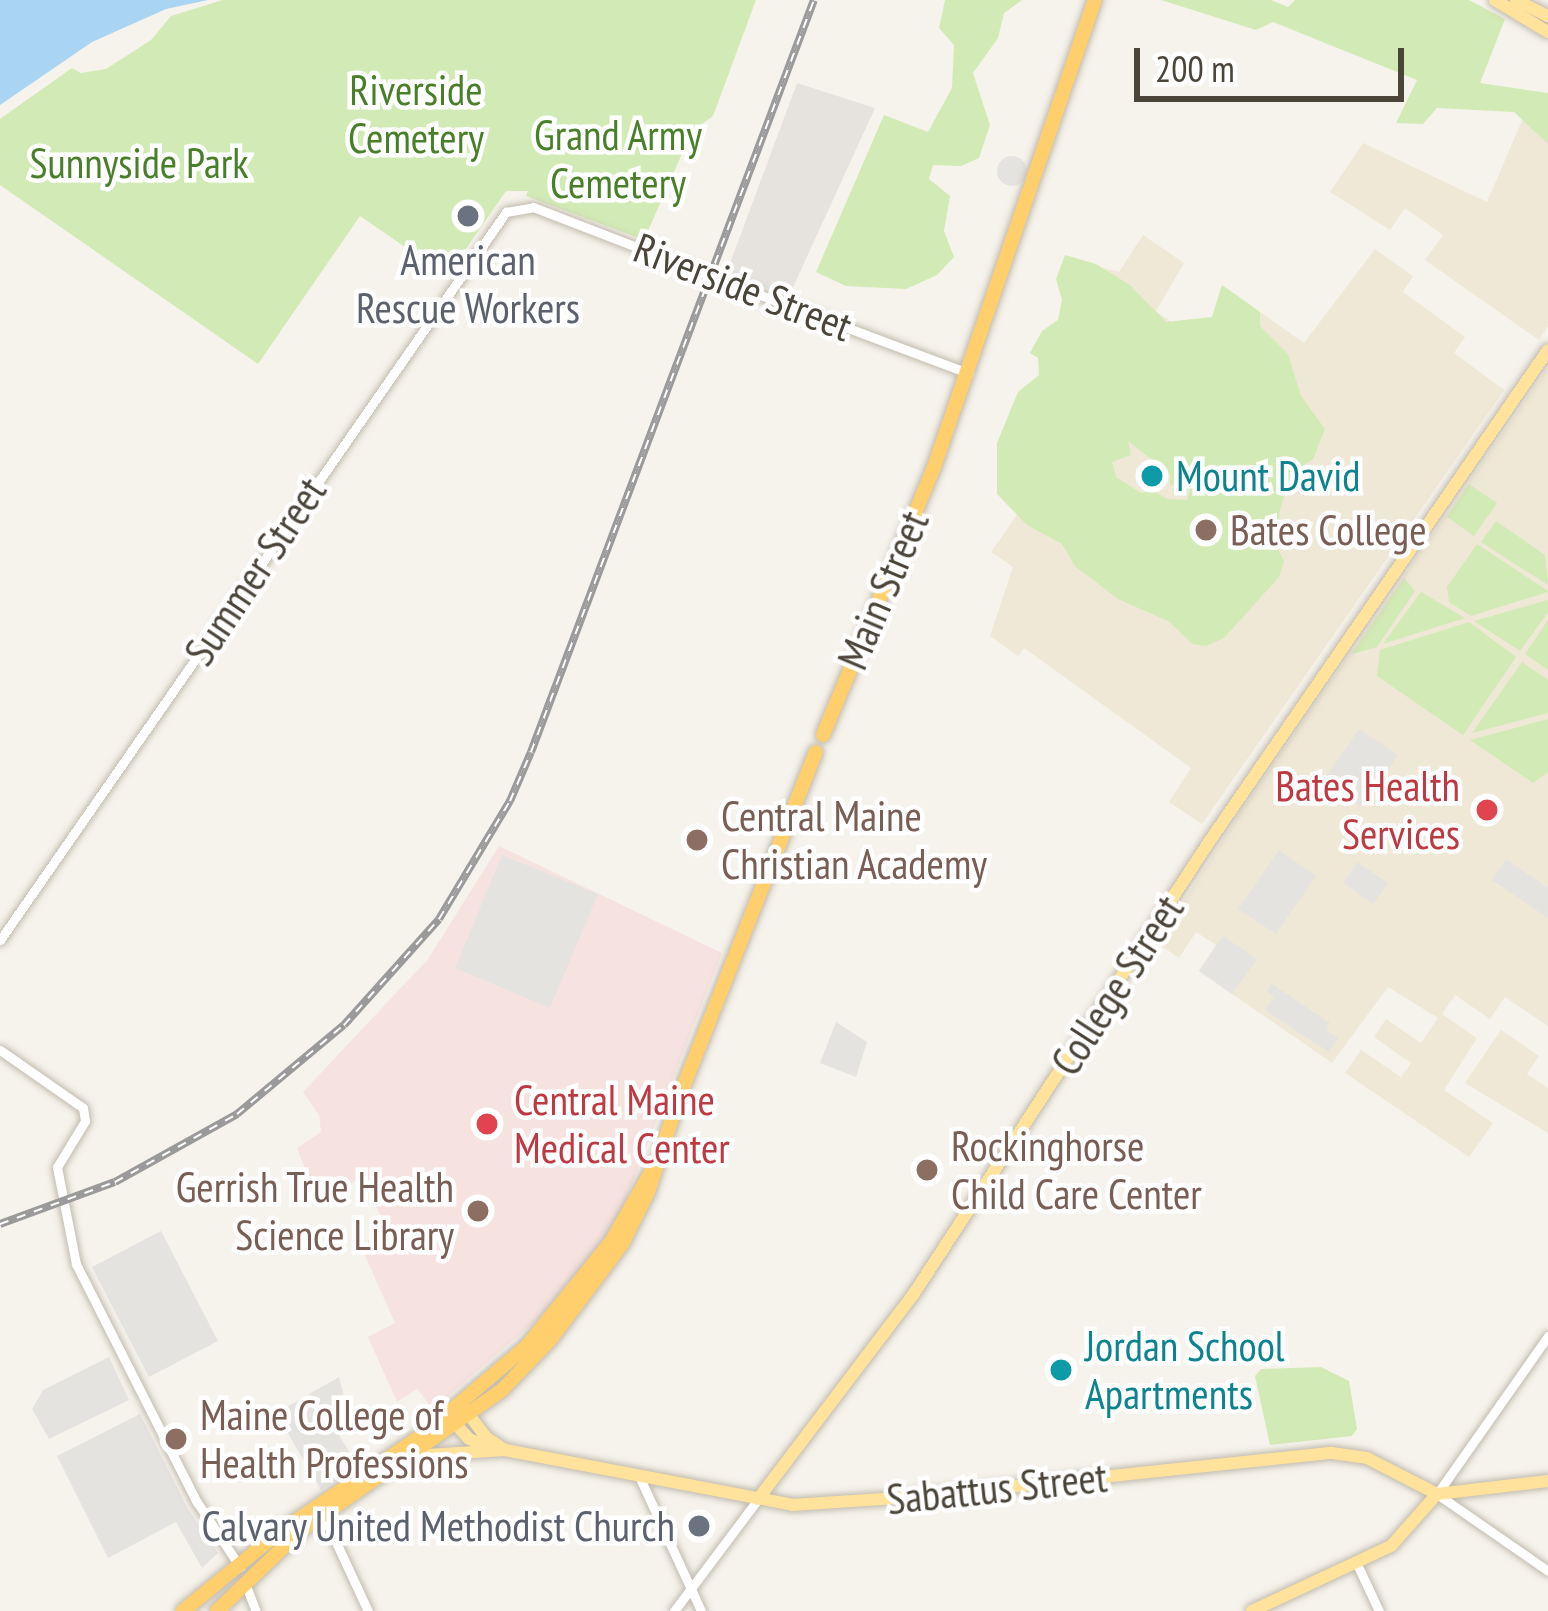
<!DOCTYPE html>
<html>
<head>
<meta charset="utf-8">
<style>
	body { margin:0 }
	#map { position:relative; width:1548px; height:1611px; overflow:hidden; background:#f6f3ec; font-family:"PT Sans Narrow",sans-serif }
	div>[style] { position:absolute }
	.industrial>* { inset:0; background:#e6e2dd }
	.education>* { inset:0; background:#efe8d6 }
	.medical>* { inset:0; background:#f6e3e0 }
	.green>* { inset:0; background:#d2eab5 }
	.parking>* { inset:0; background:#e5e3e0 }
	.round { border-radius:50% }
	.water>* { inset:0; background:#a9d4f2 }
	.roads { filter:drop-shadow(0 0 3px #c2bbae) drop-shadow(0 0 3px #c2bbae) }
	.minor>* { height:9px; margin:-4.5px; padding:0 4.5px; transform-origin:4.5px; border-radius:4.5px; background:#fff }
	.major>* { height:12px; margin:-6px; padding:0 6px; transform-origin:6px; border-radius:6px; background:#ffe39c }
	.highway>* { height:14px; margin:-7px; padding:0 7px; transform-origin:7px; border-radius:7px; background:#ffcf6e }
	.rail>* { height:8px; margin-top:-4px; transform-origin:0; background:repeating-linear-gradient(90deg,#fff 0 9px,#9a9a9a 0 18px); box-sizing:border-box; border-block:3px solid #9a9a9a }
	.bridges { filter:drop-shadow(0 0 3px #c2bbae) drop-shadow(0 0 3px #c2bbae) }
	.minor-bridge>* { height:9px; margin:-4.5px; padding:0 4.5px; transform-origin:4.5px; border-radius:4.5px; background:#fff }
	.dots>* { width:33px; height:33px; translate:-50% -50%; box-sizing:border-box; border:6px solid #fff; border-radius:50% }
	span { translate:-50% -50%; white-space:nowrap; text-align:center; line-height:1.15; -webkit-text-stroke:9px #fff; paint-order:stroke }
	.park-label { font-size:42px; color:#4a7f2a }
	.worship-label { font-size:42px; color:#5b616d }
	.right { translate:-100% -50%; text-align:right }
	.street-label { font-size:42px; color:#4b4439 }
	.culture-label { font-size:42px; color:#0d838f }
	.left { translate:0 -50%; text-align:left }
	.education-label { font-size:42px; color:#785e54 }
	.health-label { font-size:42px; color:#be3a42 }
	.scale { position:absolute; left:1134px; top:48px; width:270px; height:54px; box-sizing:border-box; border:6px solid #4b4439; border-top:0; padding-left:15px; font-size:36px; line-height:42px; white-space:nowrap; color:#4b4439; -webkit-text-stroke:9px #fff; paint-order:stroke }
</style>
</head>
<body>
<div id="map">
	<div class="industrial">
		<div style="clip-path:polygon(797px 83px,875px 108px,789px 296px,726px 274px)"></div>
	</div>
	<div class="education">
		<div style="clip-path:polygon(1524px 116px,1548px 128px,1548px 326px,1539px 340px,1425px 260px,1443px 235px,1405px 208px,1390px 230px,1330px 192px,1363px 143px,1487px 202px)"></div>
		<div style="clip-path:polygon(1143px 235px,1184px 263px,1156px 311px,1171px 322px,1206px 336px,1222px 285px,1304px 343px,1375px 249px,1413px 276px,1403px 292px,1465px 337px,1454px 353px,1504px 390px,1202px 824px,1169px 802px,1191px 768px,1024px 648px,1018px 656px,990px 636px,1013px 567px,991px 552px,1031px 495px,1102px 268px,1119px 272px)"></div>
		<div style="clip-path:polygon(1548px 368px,1548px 1026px,1505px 997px,1490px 1019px,1455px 995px,1442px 1014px,1477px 1038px,1444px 1090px,1493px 1123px,1469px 1157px,1345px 1073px,1361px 1050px,1401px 1077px,1411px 1063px,1374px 1037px,1386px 1019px,1421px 1043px,1438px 1018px,1388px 987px,1332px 1063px,1199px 971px,1216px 945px,1196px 932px,1179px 958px,1157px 943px,1239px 814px)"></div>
		<div style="clip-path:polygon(1501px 1030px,1539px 1056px,1527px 1074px,1548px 1088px,1548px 1133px,1465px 1083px)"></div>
	</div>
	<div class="medical">
		<div style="clip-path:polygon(499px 846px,722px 953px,616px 1225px,537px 1320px,433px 1409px,417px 1389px,397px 1402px,368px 1337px,395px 1323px,363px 1251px,381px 1216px,362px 1178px,317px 1199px,297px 1148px,321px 1132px,319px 1115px,303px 1092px,428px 959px)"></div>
	</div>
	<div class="green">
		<div style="clip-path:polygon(223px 0,756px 0,713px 116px,692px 131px,644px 240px,526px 196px,528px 191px,506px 191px,447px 276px,360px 216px,258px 364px,0 185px,0 119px,72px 68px,81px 73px,106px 69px,151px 40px,171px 16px)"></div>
		<div style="clip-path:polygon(945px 0,1022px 0,1004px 13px,998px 38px,973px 73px,990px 125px,979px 158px,961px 166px,933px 165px,929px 179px,950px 196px,944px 231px,954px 257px,937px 275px,906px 289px,846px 286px,816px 272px,884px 115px,928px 132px,952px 88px,954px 45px,939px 28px)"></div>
		<div style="clip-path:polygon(1161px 0,1271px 0,1288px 7px,1295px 0,1469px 0,1505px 19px,1480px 83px,1548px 93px,1548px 144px,1514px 112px,1437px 108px,1423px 124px,1396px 123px,1417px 80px,1273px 22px,1256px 30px)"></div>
		<div style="clip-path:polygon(evenodd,1065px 255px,1096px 264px,1130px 285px,1166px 322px,1212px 317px,1222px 285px,1260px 312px,1260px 326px,1288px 354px,1301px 396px,1325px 429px,1313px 459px,1291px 473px,1280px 510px,1277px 546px,1284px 561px,1279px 577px,1224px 638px,1206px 646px,1193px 644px,1168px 621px,1118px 599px,1075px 566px,1062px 544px,1027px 525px,997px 494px,997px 443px,1018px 392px,1039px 375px,1038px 358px,1030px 353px,1042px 331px,1058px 320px,1062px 300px,1056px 279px,1065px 255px,1128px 441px,1170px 474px,1170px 485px,1190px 489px,1187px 500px,1168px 499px,1151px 490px,1141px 493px,1116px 477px,1112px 462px,1131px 455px,1128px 441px)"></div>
		<div style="clip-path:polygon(1469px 484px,1497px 503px,1474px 536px,1447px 517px)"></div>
		<div style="clip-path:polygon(1496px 521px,1545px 555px,1548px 585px,1481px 542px)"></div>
		<div style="clip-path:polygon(1477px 544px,1548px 591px,1548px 592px,1471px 616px,1449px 602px,1447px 587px)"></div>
		<div style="clip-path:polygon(1404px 578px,1415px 591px,1377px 647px,1352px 654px)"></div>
		<div style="clip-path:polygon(1421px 592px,1465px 618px,1383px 644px)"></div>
		<div style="clip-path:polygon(1548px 600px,1548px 612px,1520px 651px,1474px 621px)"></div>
		<div style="clip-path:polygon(1548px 620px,1548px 670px,1525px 654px)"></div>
		<div style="clip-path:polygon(1469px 622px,1516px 657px,1463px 735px,1377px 676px,1380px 650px)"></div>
		<div style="clip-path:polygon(1522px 662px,1548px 680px,1548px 713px,1472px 733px)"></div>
		<div style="clip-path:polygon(1548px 719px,1548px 772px,1533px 783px,1470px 740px)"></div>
		<div style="clip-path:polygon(1321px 1367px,1349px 1381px,1357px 1429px,1352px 1436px,1270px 1445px,1255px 1376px,1261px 1369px)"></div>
	</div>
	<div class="parking">
		<div class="round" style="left:997px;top:156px;width:30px;height:30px"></div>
		<div style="clip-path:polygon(1359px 729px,1398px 755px,1362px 807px,1323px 781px)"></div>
		<div style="clip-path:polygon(1279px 850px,1316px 876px,1276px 934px,1238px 909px)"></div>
		<div style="clip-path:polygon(502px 855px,598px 894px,550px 1008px,455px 968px)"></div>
		<div style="clip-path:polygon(1506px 859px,1548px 888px,1548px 918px,1492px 880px)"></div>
		<div style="clip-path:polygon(1357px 862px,1388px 883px,1373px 904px,1343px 883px)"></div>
		<div style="clip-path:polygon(1223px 936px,1257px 959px,1232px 994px,1199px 971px)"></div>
		<div style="clip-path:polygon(1272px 984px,1330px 1023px,1326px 1030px,1338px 1038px,1329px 1052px,1265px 1010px,1274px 997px,1267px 991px)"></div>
		<div style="clip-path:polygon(836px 1022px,867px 1042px,856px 1077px,820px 1063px)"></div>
		<div style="clip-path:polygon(161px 1231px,218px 1341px,149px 1377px,92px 1267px)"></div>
		<div style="clip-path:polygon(109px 1357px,129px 1400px,49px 1439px,32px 1409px,43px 1390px)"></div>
		<div style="clip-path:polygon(339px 1377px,349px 1418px,334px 1427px,358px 1466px,321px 1490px,276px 1413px)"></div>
		<div style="clip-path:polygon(140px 1414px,188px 1509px,218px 1553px,202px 1568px,176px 1522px,108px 1558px,57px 1456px)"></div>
	</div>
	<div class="water">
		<div style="clip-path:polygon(0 0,208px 0,166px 9px,92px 42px,0 105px)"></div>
	</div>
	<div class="roads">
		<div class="minor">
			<div style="left:726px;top:282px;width:259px;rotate:20.6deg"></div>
			<div style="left:0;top:940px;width:887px;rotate:-55.2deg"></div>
			<div style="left:506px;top:212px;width:27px;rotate:-10deg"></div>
			<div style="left:533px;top:207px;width:178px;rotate:21.1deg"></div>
			<div style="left:0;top:1050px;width:101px;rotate:34.9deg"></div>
			<div style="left:83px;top:1108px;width:13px;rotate:81deg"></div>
			<div style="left:85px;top:1121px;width:54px;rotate:121.3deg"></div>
			<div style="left:57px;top:1167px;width:99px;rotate:78.9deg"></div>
			<div style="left:76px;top:1264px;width:267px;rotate:63.1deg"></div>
			<div style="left:197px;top:1502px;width:78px;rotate:56.5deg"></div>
			<div style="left:1548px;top:1336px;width:193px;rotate:125.1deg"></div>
			<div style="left:1437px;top:1494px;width:135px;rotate:34.7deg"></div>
			<div style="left:639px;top:1476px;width:149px;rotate:65.3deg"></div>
			<div style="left:322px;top:1512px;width:109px;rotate:65.1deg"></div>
			<div style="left:1356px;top:1562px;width:54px;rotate:64.9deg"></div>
			<div style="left:245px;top:1583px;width:30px;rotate:69deg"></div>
			<div style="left:674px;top:1611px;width:140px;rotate:-53.1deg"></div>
		</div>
		<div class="major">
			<div style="left:1495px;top:0;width:62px;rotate:31.1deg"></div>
			<div style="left:1516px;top:0;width:36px;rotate:27deg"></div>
			<div style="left:464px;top:1408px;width:38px;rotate:53deg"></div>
			<div style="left:487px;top:1438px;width:22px;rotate:34deg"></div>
			<div style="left:505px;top:1450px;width:292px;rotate:10.8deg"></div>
			<div style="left:792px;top:1505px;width:119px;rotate:-3.8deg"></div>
			<div style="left:911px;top:1497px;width:423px;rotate:-6deg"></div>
			<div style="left:1332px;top:1453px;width:35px;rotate:8deg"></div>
			<div style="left:1367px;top:1458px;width:79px;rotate:27.2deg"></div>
			<div style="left:1437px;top:1494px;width:112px;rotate:-6.7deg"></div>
			<div style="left:452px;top:1420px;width:25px;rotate:48deg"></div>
			<div style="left:469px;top:1439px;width:25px;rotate:21deg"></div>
			<div style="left:412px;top:1456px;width:93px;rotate:-3.7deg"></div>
			<div style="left:758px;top:1499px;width:256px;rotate:-52.8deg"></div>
			<div style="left:913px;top:1295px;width:541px;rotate:-56.84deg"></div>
			<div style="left:1209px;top:842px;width:597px;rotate:-55.43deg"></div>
			<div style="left:1252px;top:1611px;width:153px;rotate:-25.1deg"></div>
			<div style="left:1391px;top:1546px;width:69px;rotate:-48.5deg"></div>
		</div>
		<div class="highway">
			<div style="left:823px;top:735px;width:290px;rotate:-67.5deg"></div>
			<div style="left:934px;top:467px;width:494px;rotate:-71deg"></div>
			<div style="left:183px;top:1611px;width:123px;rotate:-39.4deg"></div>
			<div style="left:278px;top:1533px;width:171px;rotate:-34.1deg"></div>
			<div style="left:420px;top:1437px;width:140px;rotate:-40.4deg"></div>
			<div style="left:527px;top:1346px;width:134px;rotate:-51.1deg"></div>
			<div style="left:611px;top:1242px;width:81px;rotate:-60.3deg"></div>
			<div style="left:217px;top:1611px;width:115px;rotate:-43.9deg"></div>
			<div style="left:300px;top:1531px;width:246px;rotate:-34.9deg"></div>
			<div style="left:502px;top:1390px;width:69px;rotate:-46.2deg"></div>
			<div style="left:550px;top:1340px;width:120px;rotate:-53.1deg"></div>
			<div style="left:622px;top:1244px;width:58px;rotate:-63.4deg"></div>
			<div style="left:648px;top:1192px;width:97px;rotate:-71.9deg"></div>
			<div style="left:678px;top:1100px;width:374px;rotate:-68.4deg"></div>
		</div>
	</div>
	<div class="rail">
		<div style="left:0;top:1224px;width:122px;rotate:-20.1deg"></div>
		<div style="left:115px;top:1182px;width:140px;rotate:-29.1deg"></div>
		<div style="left:237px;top:1114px;width:139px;rotate:-39.8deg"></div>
		<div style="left:344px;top:1025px;width:142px;rotate:-48.1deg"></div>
		<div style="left:439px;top:919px;width:138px;rotate:-59deg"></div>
		<div style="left:510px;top:801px;width:53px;rotate:-66.8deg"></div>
		<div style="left:531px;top:752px;width:803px;rotate:-69.38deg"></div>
	</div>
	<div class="bridges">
		<div class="minor-bridge">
			<div style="left:699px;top:271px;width:29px;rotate:22deg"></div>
		</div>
	</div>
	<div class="dots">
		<div style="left:468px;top:216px;background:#6b7280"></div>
		<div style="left:1152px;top:476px;background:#0f9aa8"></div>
		<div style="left:1206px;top:530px;background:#8d6e63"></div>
		<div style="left:1487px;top:810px;background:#e0444e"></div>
		<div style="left:697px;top:840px;background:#8d6e63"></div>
		<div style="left:487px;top:1124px;background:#e0444e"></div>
		<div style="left:927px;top:1170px;background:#8d6e63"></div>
		<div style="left:478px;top:1211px;background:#8d6e63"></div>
		<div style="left:1061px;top:1370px;background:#0f9aa8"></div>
		<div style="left:176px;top:1439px;background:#8d6e63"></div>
		<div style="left:699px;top:1526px;background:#6b7280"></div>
	</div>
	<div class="park-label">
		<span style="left:416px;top:114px">Riverside<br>Cemetery</span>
		<span style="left:618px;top:159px">Grand Army<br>Cemetery</span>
		<span style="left:139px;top:163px">Sunnyside Park</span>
	</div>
	<div class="worship-label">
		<span style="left:468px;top:284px">American<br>Rescue Workers</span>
		<span class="right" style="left:675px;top:1526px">Calvary United Methodist Church</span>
	</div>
	<div class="street-label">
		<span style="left:743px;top:287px;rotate:21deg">Riverside Street</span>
		<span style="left:255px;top:571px;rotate:-56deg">Summer Street</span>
		<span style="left:883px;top:590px;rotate:-67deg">Main Street</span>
		<span style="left:1117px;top:985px;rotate:-57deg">College Street</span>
		<span style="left:997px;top:1488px;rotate:-6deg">Sabattus Street</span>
	</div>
	<div class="culture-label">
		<span class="left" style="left:1176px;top:476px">Mount David</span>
		<span class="left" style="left:1085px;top:1370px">Jordan School<br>Apartments</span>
	</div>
	<div class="education-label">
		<span class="left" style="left:1230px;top:530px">Bates College</span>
		<span class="left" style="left:721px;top:840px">Central Maine<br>Christian Academy</span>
		<span class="left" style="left:951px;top:1170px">Rockinghorse<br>Child Care Center</span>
		<span class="right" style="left:454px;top:1211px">Gerrish True Health<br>Science Library</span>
		<span class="left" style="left:200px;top:1439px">Maine College of<br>Health Professions</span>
	</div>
	<div class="health-label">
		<span class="right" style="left:1460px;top:810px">Bates Health<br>Services</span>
		<span class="left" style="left:514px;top:1124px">Central Maine<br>Medical Center</span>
	</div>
	<div class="scale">200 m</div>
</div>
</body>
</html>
